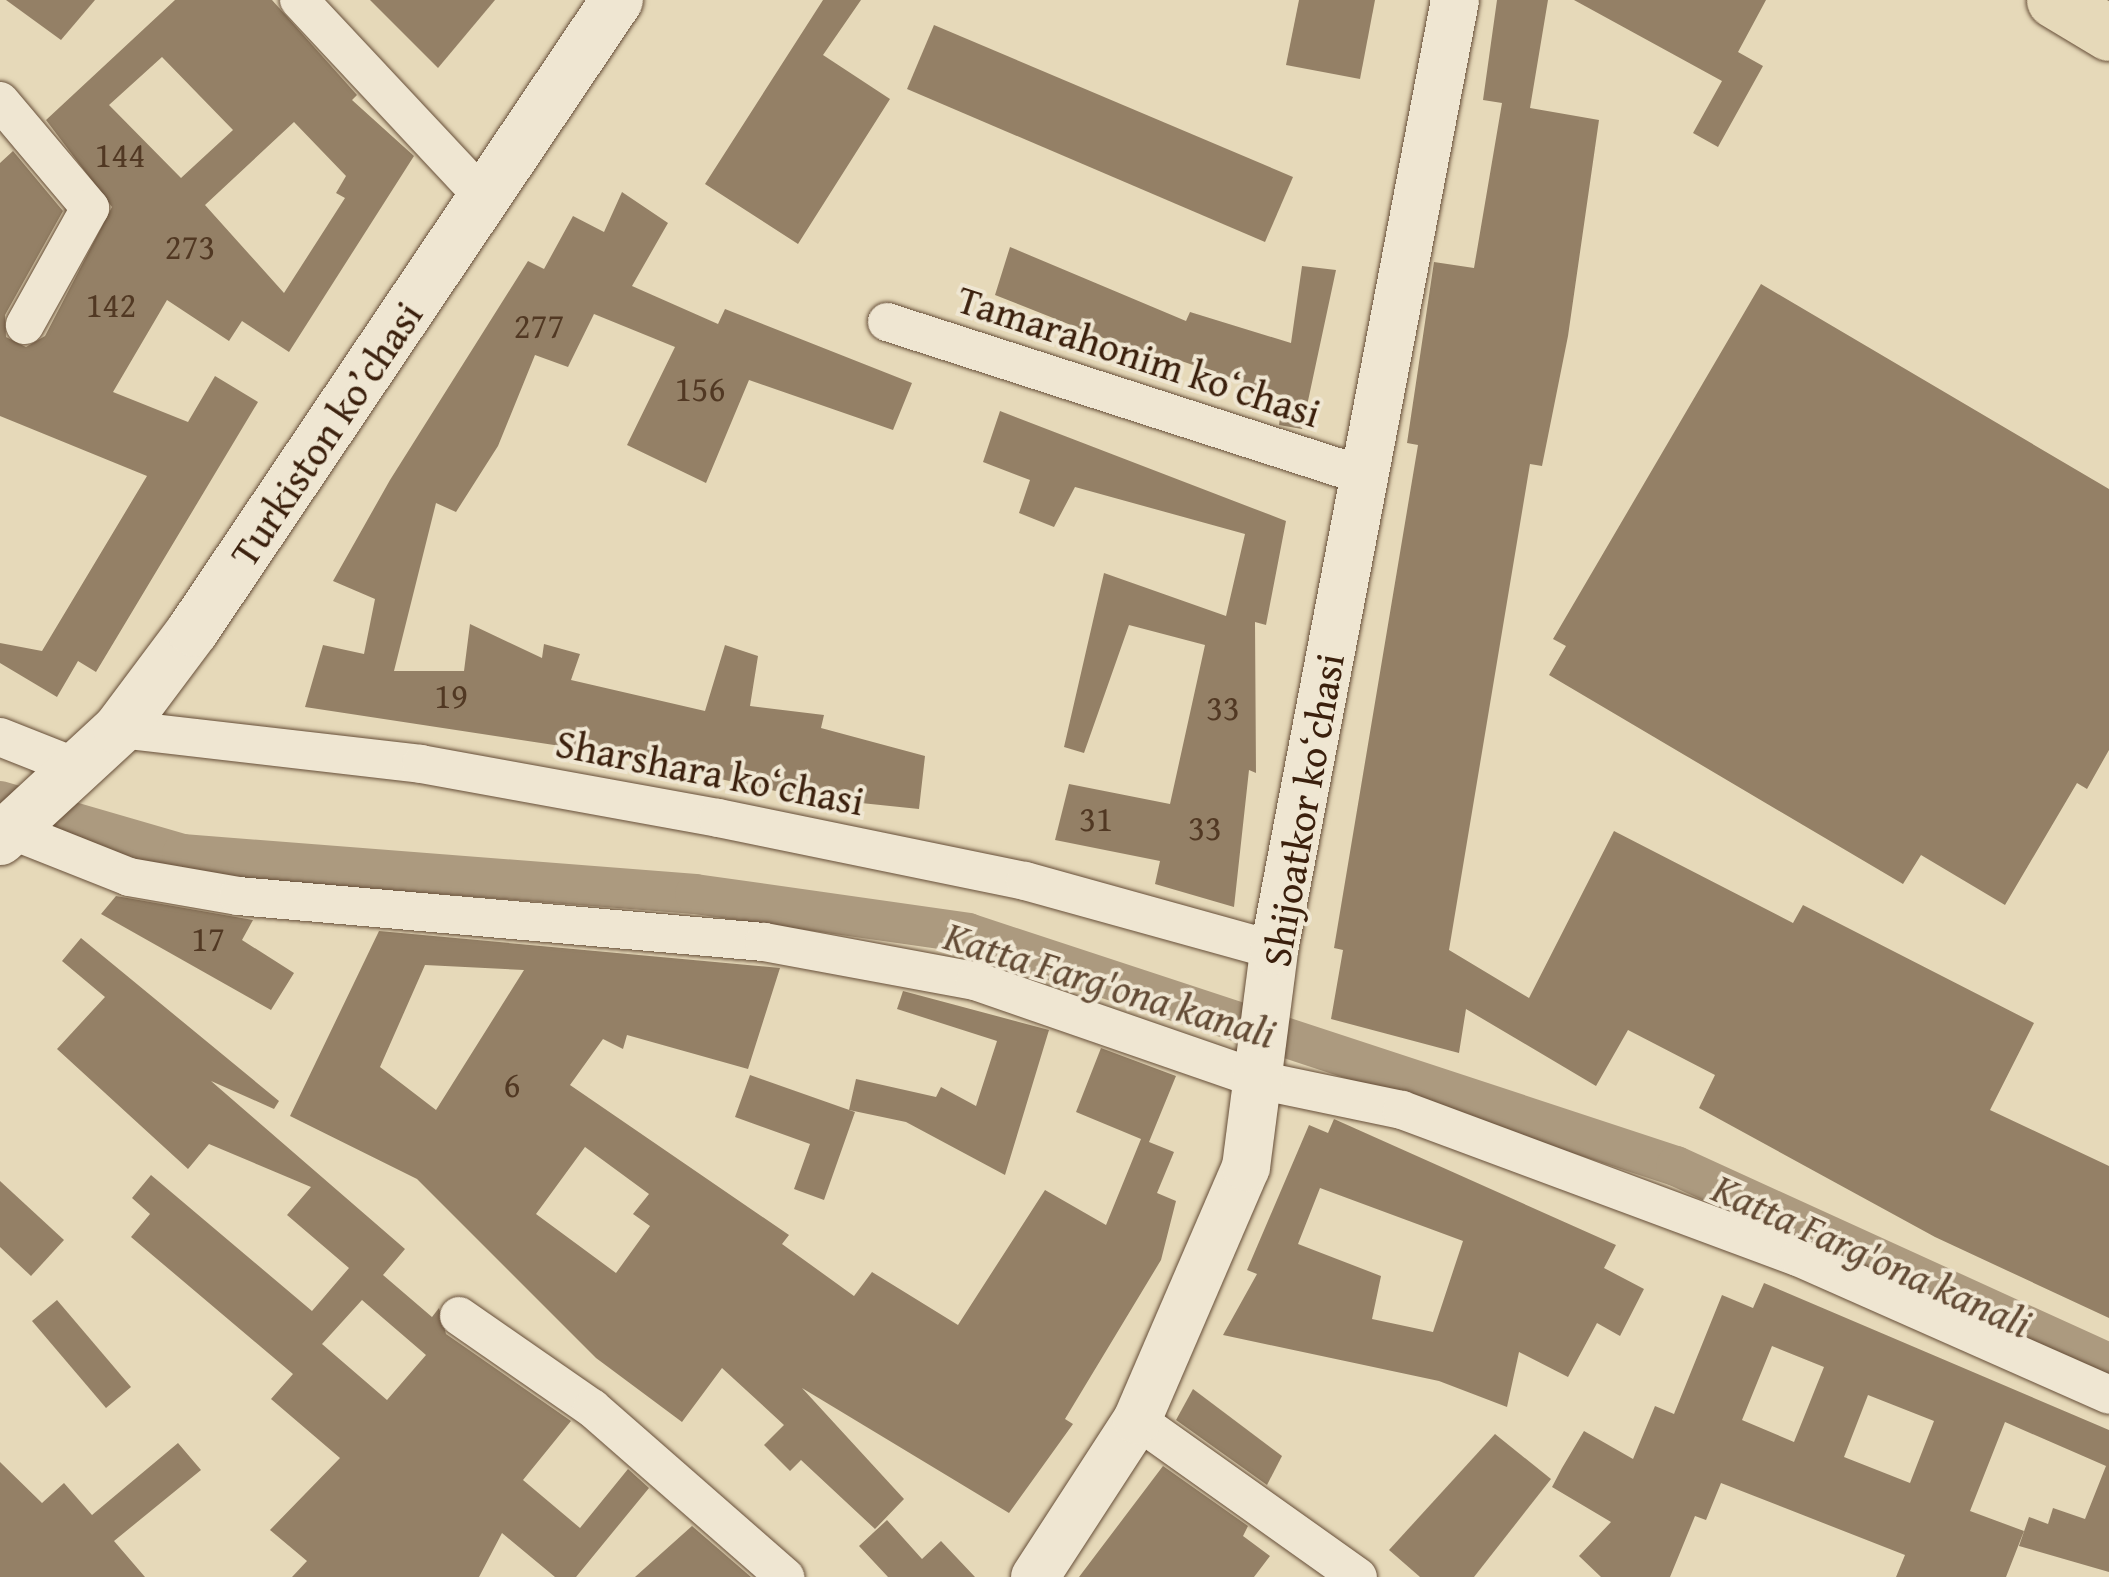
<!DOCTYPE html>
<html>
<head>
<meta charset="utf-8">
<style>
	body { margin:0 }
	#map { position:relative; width:2109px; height:1577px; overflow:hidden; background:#e6d9b9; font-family:"Gentium Book Plus",serif }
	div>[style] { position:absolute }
	.canal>* { height:40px; margin:-20px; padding:0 20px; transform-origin:20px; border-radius:20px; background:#ac9a7f }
	.building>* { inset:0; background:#948066 }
	.roads { filter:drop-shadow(0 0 2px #664e38) drop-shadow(0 0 2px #664e38) }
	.minor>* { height:38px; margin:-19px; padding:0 19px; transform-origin:19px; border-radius:19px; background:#efe6d2 }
	.tertiary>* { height:48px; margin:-24px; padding:0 24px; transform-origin:24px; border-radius:24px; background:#efe6d2 }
	.secondary>* { height:52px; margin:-26px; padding:0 26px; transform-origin:26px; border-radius:26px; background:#efe6d2 }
	.primary>* { height:55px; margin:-27.5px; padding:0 27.5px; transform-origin:27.5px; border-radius:27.5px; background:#e6d9b9 }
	span { translate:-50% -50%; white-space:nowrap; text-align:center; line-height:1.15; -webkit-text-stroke:8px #efe6d2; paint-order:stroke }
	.number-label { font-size:35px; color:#513823 }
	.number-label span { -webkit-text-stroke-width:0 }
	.street-label { font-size:40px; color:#3b200d }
	.water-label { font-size:42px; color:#634b35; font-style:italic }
</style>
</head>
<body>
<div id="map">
	<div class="canal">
		<div style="left:0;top:801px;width:190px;rotate:16.2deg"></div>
		<div style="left:182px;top:854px;width:515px;rotate:4.46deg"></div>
		<div style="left:695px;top:894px;width:276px;rotate:8.1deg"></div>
		<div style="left:968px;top:933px;width:745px;rotate:18.22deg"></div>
		<div style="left:1676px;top:1166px;width:476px;rotate:24.5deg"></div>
	</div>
	<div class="building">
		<div style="clip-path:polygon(6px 0,95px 0,61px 40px)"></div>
		<div style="clip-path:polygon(evenodd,175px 0,272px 0,357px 95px,352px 100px,414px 156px,289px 352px,242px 321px,229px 341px,167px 300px,113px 392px,188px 422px,215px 376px,258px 402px,96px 672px,78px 661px,57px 697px,0 663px,0 643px,42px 651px,147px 476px,0 416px,0 163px,13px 151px,63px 211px,5px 315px,6px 337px,26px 347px,45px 336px,112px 207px,46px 120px,175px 0,162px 57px,233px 130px,181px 178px,109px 105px,162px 57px,175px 0,294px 122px,346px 176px,336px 193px,345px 198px,284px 293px,205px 205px,294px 122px)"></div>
		<div style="clip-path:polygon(370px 0,495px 0,438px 68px)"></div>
		<div style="clip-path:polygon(823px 0,861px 0,823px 55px,890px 99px,798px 244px,705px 184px)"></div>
		<div style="clip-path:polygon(1299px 0,1375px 0,1360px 79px,1286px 65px)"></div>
		<div style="clip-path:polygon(1497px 0,1548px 0,1530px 108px,1599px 120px,1568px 336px,1542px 466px,1530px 464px,1449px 950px,1529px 998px,1614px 831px,1793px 923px,1803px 905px,2034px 1023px,1990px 1110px,2109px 1166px,2109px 1318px,1935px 1237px,1699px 1108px,1715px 1075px,1628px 1030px,1596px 1086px,1466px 1009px,1459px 1053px,1331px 1019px,1343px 950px,1334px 948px,1418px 445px,1407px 443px,1434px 262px,1474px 268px,1502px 103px,1483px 100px)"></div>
		<div style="clip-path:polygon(1574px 0,1766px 0,1738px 52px,1763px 66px,1718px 147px,1693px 133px,1722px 81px)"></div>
		<div style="clip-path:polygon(934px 25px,1293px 177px,1265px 242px,907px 89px)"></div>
		<div style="clip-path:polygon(622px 192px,668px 223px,632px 286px,718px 324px,725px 309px,912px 383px,893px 430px,749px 380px,706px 483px,627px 445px,675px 347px,594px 314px,568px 367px,535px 355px,498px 446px,456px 512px,436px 503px,394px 671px,464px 671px,470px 624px,542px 658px,544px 644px,580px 654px,571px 680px,705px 711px,725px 645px,758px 656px,750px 706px,824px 715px,821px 728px,925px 756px,919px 809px,803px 797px,587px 750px,305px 707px,323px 645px,364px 654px,375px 599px,333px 581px,390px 480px,528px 261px,544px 269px,573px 216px,604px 232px)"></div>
		<div style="clip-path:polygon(1010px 247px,1186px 321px,1190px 312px,1291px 343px,1302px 266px,1336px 270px,1302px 429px,1279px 425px,1283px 396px,1161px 354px,1159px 360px,995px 295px)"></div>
		<div style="clip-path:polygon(1761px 284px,2109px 489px,2109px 750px,2087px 789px,2077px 783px,2005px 905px,1921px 855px,1903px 884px,1549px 675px,1566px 646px,1553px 639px)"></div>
		<div style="clip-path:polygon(1000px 411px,1286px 521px,1266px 625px,1255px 622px,1256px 773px,1249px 770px,1234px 907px,1155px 884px,1160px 861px,1055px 840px,1069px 784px,1170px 804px,1205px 645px,1129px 625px,1084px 753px,1064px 747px,1104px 573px,1226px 616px,1245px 534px,1075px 487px,1054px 527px,1019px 513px,1030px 480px,983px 462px)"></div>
		<div style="clip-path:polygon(116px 896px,253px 920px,242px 940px,294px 973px,271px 1010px,101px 914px)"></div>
		<div style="clip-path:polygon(evenodd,379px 931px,780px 968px,748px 1069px,627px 1035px,623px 1049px,603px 1039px,570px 1085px,789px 1235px,782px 1244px,854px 1296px,872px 1272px,958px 1325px,1045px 1190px,1106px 1225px,1141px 1139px,1076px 1112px,1101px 1048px,1176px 1076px,1149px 1142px,1174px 1152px,1157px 1193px,1176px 1201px,1161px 1260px,1065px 1419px,1073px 1424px,1009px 1513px,802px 1388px,904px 1499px,875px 1529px,801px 1460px,790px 1471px,764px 1445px,784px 1425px,722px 1368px,682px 1422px,596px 1358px,417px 1179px,290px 1116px,379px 931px,425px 965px,524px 970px,436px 1110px,380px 1067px,425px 965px,379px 931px,585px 1147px,649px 1194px,633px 1214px,650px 1226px,616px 1273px,536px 1214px,585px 1147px)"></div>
		<div style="clip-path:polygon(evenodd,81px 938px,279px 1101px,274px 1109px,211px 1081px,405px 1249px,383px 1275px,432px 1317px,439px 1308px,446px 1334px,571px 1421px,523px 1480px,580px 1528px,628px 1469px,649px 1488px,576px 1577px,555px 1577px,502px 1533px,479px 1577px,292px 1577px,307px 1561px,270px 1530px,340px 1458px,271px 1399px,293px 1374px,131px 1237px,150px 1214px,132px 1198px,151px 1175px,312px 1311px,349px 1268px,287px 1215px,311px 1187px,209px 1144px,188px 1169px,57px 1049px,105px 997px,62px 961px,81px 938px,362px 1300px,426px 1355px,387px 1400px,322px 1344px,362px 1300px)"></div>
		<div style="clip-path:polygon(903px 991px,1049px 1030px,1005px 1175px,906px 1122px,849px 1110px,856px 1079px,936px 1097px,941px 1087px,976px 1106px,997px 1041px,897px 1009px)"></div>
		<div style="clip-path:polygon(750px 1075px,855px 1112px,824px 1200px,794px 1189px,810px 1144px,735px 1117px)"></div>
		<div style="clip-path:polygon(evenodd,1334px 1119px,1616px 1245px,1604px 1268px,1644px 1289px,1620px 1336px,1597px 1323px,1568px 1377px,1519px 1352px,1507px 1407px,1439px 1381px,1223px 1335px,1257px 1274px,1247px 1270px,1309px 1125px,1328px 1133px,1334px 1119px,1320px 1188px,1463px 1241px,1433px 1332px,1372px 1319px,1381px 1276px,1298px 1244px,1320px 1188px)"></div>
		<div style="clip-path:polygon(0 1181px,64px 1240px,31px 1276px,0 1247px)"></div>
		<div style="clip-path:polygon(evenodd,1764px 1283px,2109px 1430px,2109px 1572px,2019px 1546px,2029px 1517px,2048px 1524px,2053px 1508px,2085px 1519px,2106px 1466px,2005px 1422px,1970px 1511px,2024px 1531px,2006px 1577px,1896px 1577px,1905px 1555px,1721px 1483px,1706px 1520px,1695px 1516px,1670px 1577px,1601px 1577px,1579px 1556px,1611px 1522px,1552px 1487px,1562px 1468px,1584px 1431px,1633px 1459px,1655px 1406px,1674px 1414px,1722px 1295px,1753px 1308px,1764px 1283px,1772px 1346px,1824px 1367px,1794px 1442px,1742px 1420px,1772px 1346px,1764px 1283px,1868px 1395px,1934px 1421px,1910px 1483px,1844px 1457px,1868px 1395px)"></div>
		<div style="clip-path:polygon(57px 1300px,131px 1387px,106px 1408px,32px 1321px)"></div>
		<div style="clip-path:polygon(1193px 1389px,1282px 1456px,1267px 1485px,1176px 1420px)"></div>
		<div style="clip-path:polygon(1495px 1434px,1551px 1479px,1474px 1577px,1420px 1577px,1389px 1550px)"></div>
		<div style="clip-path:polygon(178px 1443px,201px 1470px,114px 1541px,145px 1577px,0 1577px,0 1462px,42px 1503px,64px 1483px,92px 1515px)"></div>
		<div style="clip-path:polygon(1163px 1466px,1248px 1526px,1243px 1536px,1270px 1556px,1254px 1577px,1079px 1577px)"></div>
		<div style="clip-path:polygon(887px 1520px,922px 1559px,941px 1541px,975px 1577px,888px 1577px,859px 1546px)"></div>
		<div style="clip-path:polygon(692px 1526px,751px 1577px,635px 1577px)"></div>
	</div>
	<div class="roads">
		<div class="minor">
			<div style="left:299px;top:0;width:271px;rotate:46.9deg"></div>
			<div style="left:0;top:101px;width:140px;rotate:49.9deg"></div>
			<div style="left:90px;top:208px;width:134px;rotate:119.1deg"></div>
			<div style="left:887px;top:322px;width:502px;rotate:17.86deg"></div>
			<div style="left:119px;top:729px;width:304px;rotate:6.6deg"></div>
			<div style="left:421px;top:764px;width:302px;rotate:10.3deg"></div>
			<div style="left:718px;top:818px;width:313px;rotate:11.6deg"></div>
			<div style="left:1025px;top:881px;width:258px;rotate:15.5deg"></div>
			<div style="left:0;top:737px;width:87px;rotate:21.6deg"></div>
			<div style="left:11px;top:830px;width:127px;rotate:21.7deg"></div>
			<div style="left:129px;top:877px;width:111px;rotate:9.9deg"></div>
			<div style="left:238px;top:896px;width:528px;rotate:5deg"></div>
			<div style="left:764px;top:942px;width:215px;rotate:10.5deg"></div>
			<div style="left:975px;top:981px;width:305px;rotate:19.1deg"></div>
			<div style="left:1263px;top:1081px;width:142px;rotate:11.8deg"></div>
			<div style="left:1402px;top:1110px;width:422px;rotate:20.4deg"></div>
			<div style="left:1798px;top:1257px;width:340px;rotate:23.9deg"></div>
			<div style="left:459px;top:1316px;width:162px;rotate:34.7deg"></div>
			<div style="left:592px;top:1408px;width:257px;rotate:41.2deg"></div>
			<div style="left:1137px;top:1420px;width:271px;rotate:35.4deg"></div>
		</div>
		<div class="tertiary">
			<div style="left:1035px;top:1577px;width:187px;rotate:-57deg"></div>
			<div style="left:1137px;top:1420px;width:275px;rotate:-66.7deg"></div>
			<div style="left:1246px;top:1167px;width:219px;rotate:-82.6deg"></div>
			<div style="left:1274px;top:950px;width:967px;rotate:-79.21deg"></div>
		</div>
		<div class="secondary">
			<div style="left:0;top:839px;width:162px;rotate:-42.7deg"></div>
			<div style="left:119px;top:729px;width:124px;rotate:-53.2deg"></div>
			<div style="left:193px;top:630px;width:759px;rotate:-56.06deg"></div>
		</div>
		<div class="primary">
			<div style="left:2054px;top:0;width:64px;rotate:31deg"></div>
		</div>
	</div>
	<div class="number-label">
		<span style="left:120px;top:155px">144</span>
		<span style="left:190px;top:247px">273</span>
		<span style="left:111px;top:305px">142</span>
		<span style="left:539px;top:326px">277</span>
		<span style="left:700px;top:389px">156</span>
		<span style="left:451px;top:696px">19</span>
		<span style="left:1223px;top:708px">33</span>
		<span style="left:1096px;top:819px">31</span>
		<span style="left:1205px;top:828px">33</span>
		<span style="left:208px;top:939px">17</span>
		<span style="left:512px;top:1085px">6</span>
	</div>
	<div class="street-label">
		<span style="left:1139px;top:356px;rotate:18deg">Tamarahonim koʻchasi</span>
		<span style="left:326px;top:434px;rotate:-56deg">Turkiston ko’chasi</span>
		<span style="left:710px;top:772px;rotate:11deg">Sharshara koʻchasi</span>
		<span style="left:1303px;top:810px;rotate:-80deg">Shijoatkor koʻchasi</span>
	</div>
	<div class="water-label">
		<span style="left:1110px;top:984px;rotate:17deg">Katta Farg'ona kanali</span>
		<span style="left:1872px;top:1255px;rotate:24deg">Katta Farg'ona kanali</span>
	</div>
</div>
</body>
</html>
